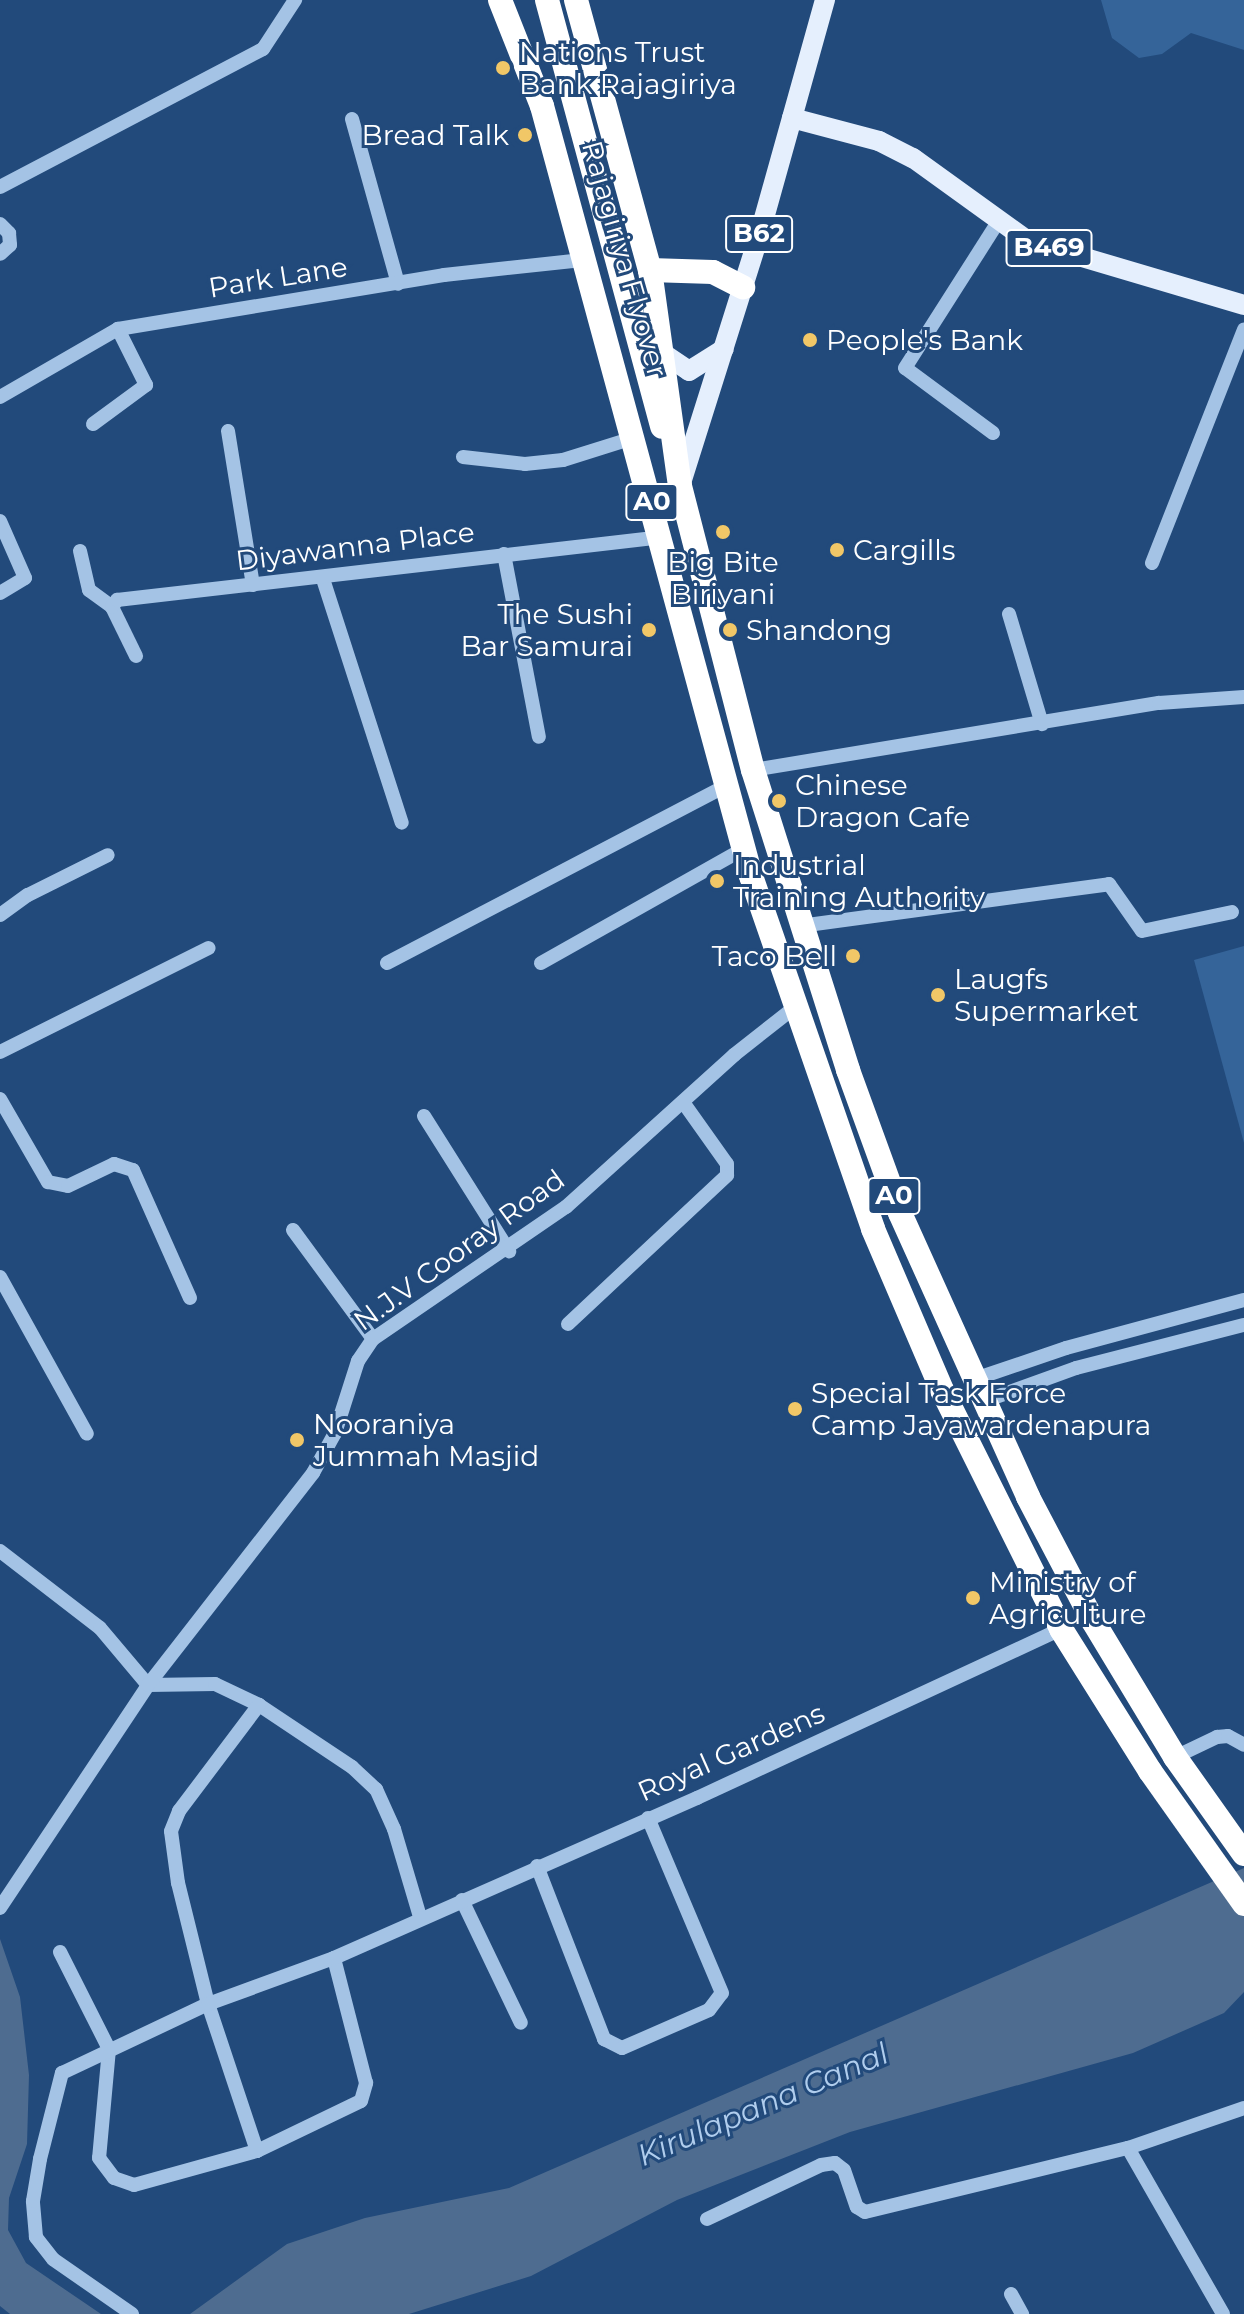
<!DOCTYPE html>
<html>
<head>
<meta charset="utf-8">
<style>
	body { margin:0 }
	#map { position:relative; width:1244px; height:2314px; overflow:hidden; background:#224a7b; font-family:Montserrat,sans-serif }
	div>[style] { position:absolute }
	.green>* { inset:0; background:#356499 }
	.water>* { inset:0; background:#4e6c90 }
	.minor>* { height:14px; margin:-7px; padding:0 7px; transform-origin:7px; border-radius:7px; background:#a4c3e5 }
	.major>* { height:20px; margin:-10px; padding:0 10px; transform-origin:10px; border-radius:10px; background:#e5effd }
	.highway>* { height:24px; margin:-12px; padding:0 12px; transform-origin:12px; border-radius:12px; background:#fff }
	.dots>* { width:22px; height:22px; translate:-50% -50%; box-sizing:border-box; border:4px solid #224a7b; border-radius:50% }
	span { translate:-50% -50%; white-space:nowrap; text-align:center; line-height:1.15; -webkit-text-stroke:6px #224a7b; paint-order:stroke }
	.shield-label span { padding:2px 6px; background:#224a7b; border:2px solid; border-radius:6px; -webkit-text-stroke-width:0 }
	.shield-label { font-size:26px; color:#fff; font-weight:700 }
	.poi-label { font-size:28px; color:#fff }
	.left { translate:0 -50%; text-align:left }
	.right { translate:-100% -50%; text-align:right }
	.street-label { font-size:28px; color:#fff }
	.water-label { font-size:30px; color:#b0cded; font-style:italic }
</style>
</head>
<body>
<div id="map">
	<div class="green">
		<div style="clip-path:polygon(1101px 0,1244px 0,1244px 50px,1191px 33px,1162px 54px,1139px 58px,1112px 38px)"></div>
		<div style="clip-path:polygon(1244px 946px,1244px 1143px,1194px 960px)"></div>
	</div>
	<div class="water">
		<div style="clip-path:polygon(1244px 1868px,1244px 1992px,1224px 2013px,1133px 2053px,850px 2132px,677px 2200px,531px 2276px,409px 2314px,190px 2314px,287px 2244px,365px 2218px,509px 2188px)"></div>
		<div style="clip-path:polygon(0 1939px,20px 1997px,29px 2075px,27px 2144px,9px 2198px,8px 2230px,26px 2263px,101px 2314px,10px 2314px,0 2306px)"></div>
	</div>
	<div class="minor">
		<div style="left:352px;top:119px;width:171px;rotate:74.4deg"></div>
		<div style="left:0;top:187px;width:297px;rotate:-27.7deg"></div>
		<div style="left:263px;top:49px;width:59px;rotate:-56.9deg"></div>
		<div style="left:0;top:224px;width:13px;rotate:45deg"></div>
		<div style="left:9px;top:233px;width:12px;rotate:85deg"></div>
		<div style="left:10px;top:245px;width:13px;rotate:138deg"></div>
		<div style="left:0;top:397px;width:136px;rotate:-30deg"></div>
		<div style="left:118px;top:329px;width:330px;rotate:-9.4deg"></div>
		<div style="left:444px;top:275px;width:139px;rotate:-6.2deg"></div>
		<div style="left:93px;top:424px;width:66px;rotate:-36.3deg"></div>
		<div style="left:146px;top:385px;width:63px;rotate:-116.6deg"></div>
		<div style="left:228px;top:431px;width:156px;rotate:80.8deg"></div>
		<div style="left:993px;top:433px;width:109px;rotate:-143.5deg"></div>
		<div style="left:905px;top:368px;width:173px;rotate:-57.5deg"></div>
		<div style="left:463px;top:457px;width:62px;rotate:6.4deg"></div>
		<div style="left:525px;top:464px;width:38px;rotate:-6deg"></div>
		<div style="left:563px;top:460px;width:73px;rotate:-17.4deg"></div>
		<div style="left:0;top:521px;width:62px;rotate:66.3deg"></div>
		<div style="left:25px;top:578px;width:29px;rotate:149deg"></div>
		<div style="left:80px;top:551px;width:40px;rotate:77deg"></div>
		<div style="left:89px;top:590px;width:29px;rotate:36deg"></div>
		<div style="left:504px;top:554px;width:186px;rotate:79.2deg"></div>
		<div style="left:1152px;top:563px;width:251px;rotate:-68.5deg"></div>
		<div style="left:323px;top:579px;width:256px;rotate:72.1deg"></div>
		<div style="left:1009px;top:614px;width:115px;rotate:73.3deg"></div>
		<div style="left:136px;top:656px;width:55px;rotate:-116.1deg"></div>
		<div style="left:112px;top:607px;width:9px;rotate:-54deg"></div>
		<div style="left:117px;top:600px;width:549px;rotate:-6.59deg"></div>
		<div style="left:753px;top:770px;width:411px;rotate:-9.4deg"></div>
		<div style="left:1159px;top:703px;width:85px;rotate:-4deg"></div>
		<div style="left:0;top:915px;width:34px;rotate:-36deg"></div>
		<div style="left:28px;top:895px;width:89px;rotate:-26.6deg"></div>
		<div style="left:800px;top:926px;width:312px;rotate:-7.7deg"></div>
		<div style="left:1109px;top:884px;width:57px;rotate:54.9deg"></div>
		<div style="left:1142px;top:931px;width:92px;rotate:-11.9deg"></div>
		<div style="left:387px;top:963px;width:382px;rotate:-27.6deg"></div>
		<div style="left:541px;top:963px;width:232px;rotate:-29.4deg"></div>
		<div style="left:0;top:1052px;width:233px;rotate:-26.5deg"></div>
		<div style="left:0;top:1099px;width:96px;rotate:60deg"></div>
		<div style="left:48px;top:1182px;width:20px;rotate:11deg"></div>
		<div style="left:68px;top:1186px;width:51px;rotate:-25.6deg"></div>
		<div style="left:114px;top:1164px;width:20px;rotate:18deg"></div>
		<div style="left:133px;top:1170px;width:140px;rotate:66deg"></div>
		<div style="left:424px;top:1116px;width:160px;rotate:57.8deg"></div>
		<div style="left:293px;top:1230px;width:135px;rotate:53.7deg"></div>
		<div style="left:0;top:1277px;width:179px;rotate:61deg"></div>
		<div style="left:568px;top:1324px;width:218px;rotate:-43.1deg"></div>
		<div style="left:727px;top:1175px;width:11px;rotate:-90deg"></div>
		<div style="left:727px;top:1164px;width:76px;rotate:-125.4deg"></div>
		<div style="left:972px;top:1380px;width:99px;rotate:-18.8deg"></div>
		<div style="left:1066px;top:1348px;width:184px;rotate:-15.1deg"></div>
		<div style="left:982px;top:1402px;width:100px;rotate:-19.9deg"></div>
		<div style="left:1076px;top:1368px;width:173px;rotate:-14.4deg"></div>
		<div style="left:0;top:1551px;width:126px;rotate:37.6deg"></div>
		<div style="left:100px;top:1628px;width:75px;rotate:49.9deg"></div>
		<div style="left:148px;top:1685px;width:67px;rotate:-0.9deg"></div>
		<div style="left:215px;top:1684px;width:49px;rotate:25.5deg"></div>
		<div style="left:259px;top:1705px;width:112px;rotate:33.7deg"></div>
		<div style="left:352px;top:1767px;width:33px;rotate:43deg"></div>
		<div style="left:376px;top:1789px;width:44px;rotate:65.8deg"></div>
		<div style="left:394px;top:1829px;width:92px;rotate:73.5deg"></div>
		<div style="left:1175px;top:1757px;width:47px;rotate:-25.5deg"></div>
		<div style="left:1217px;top:1737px;width:11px;rotate:-5deg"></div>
		<div style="left:1228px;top:1736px;width:18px;rotate:29deg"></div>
		<div style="left:537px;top:1866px;width:186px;rotate:68.8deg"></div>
		<div style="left:604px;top:2039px;width:20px;rotate:27deg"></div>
		<div style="left:622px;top:2048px;width:95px;rotate:-23.6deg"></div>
		<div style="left:709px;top:2010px;width:21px;rotate:-53deg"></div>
		<div style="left:722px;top:1993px;width:190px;rotate:-112.9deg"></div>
		<div style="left:462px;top:1900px;width:136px;rotate:64.4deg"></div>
		<div style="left:0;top:1908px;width:268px;rotate:-56.4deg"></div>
		<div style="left:148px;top:1685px;width:269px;rotate:-52.1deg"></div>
		<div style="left:313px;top:1473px;width:46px;rotate:-61.2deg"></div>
		<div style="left:335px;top:1433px;width:76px;rotate:-72.3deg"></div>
		<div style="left:358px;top:1361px;width:27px;rotate:-56deg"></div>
		<div style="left:373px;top:1339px;width:234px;rotate:-34.4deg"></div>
		<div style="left:566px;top:1207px;width:227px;rotate:-42.1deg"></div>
		<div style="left:734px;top:1055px;width:78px;rotate:-38.2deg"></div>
		<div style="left:60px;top:1952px;width:109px;rotate:63.2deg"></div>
		<div style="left:109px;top:2049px;width:109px;rotate:95.2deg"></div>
		<div style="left:99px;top:2158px;width:25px;rotate:53deg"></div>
		<div style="left:114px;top:2178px;width:21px;rotate:19deg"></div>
		<div style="left:134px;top:2185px;width:128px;rotate:-15.5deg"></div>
		<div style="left:257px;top:2151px;width:115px;rotate:-25.7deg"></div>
		<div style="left:361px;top:2101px;width:19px;rotate:-74deg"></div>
		<div style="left:366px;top:2083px;width:129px;rotate:-104.4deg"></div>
		<div style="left:1128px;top:2148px;width:191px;rotate:60.2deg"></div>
		<div style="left:257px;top:2151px;width:155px;rotate:-108.4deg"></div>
		<div style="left:208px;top:2004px;width:125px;rotate:-103.9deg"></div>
		<div style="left:178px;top:1883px;width:52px;rotate:-97.7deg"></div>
		<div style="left:171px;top:1831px;width:22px;rotate:-68deg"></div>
		<div style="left:179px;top:1811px;width:133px;rotate:-53deg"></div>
		<div style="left:707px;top:2219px;width:126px;rotate:-25.3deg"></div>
		<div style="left:821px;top:2165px;width:14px;rotate:-8deg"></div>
		<div style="left:835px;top:2163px;width:11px;rotate:38deg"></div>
		<div style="left:844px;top:2170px;width:39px;rotate:71deg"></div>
		<div style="left:857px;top:2207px;width:9px;rotate:32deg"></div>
		<div style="left:865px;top:2212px;width:271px;rotate:-13.7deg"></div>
		<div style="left:1128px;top:2148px;width:123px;rotate:-19deg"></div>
		<div style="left:1011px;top:2294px;width:23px;rotate:61deg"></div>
		<div style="left:132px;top:2314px;width:96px;rotate:-145.2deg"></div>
		<div style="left:53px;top:2259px;width:28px;rotate:-128deg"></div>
		<div style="left:36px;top:2237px;width:36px;rotate:-95deg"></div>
		<div style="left:33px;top:2201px;width:43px;rotate:-80.5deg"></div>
		<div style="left:40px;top:2159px;width:89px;rotate:-75.7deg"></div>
		<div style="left:62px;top:2073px;width:161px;rotate:-25.3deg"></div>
		<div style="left:208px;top:2004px;width:134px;rotate:-20.1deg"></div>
		<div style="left:334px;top:1958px;width:397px;rotate:-23.8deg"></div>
		<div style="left:697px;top:1798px;width:401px;rotate:-24.9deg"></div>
	</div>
	<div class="major">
		<div style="left:792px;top:118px;width:90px;rotate:14.8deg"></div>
		<div style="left:879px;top:141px;width:38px;rotate:27deg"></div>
		<div style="left:913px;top:158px;width:142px;rotate:35.8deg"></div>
		<div style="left:1028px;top:241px;width:225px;rotate:16.5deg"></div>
		<div style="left:664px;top:354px;width:30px;rotate:34deg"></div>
		<div style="left:689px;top:371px;width:41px;rotate:-32.2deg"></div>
		<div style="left:681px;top:483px;width:266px;rotate:-72.5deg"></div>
		<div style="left:761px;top:229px;width:238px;rotate:-74.4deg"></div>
	</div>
	<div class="highway">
		<div style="left:500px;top:0;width:114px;rotate:68.4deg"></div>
		<div style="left:542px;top:106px;width:798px;rotate:74.81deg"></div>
		<div style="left:751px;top:876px;width:373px;rotate:70.9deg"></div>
		<div style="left:873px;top:1229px;width:177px;rotate:66.8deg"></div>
		<div style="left:943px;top:1392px;width:265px;rotate:63.5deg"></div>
		<div style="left:1061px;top:1629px;width:168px;rotate:57.9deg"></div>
		<div style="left:1150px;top:1771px;width:163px;rotate:54.7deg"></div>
		<div style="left:547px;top:0;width:442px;rotate:74.9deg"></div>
		<div style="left:576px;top:0;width:280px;rotate:74.7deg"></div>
		<div style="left:650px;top:270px;width:218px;rotate:82.1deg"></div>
		<div style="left:680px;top:486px;width:293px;rotate:75.6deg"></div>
		<div style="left:753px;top:770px;width:315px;rotate:72.4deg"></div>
		<div style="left:848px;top:1070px;width:152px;rotate:70deg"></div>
		<div style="left:900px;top:1213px;width:312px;rotate:65.7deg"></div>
		<div style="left:1028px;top:1497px;width:140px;rotate:62.3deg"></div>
		<div style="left:1093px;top:1621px;width:159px;rotate:58.9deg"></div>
		<div style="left:1175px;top:1757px;width:119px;rotate:54.6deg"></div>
		<div style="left:650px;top:270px;width:63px;rotate:1.8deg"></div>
		<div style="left:713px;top:272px;width:34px;rotate:27deg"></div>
	</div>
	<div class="dots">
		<div style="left:503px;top:68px;background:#f1c767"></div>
		<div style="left:525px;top:135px;background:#f1c767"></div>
		<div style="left:810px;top:340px;background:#f1c767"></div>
		<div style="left:723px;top:532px;background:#f1c767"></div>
		<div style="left:837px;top:550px;background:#f1c767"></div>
		<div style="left:649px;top:630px;background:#f1c767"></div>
		<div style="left:730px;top:630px;background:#f1c767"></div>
		<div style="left:779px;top:801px;background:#f1c767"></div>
		<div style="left:717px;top:881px;background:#f1c767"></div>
		<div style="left:853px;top:956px;background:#f1c767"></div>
		<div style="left:938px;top:995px;background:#f1c767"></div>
		<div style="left:795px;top:1409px;background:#f1c767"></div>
		<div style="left:297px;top:1440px;background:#f1c767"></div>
		<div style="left:973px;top:1598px;background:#f1c767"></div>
	</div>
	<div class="shield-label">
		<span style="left:759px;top:234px">B62</span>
		<span style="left:1049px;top:248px">B469</span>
		<span style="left:652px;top:502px">A0</span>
		<span style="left:894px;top:1196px">A0</span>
	</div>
	<div class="poi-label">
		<span class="left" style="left:519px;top:68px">Nations Trust<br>Bank Rajagiriya</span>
		<span class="right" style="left:509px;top:135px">Bread Talk</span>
		<span class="left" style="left:826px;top:340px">People's Bank</span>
		<span class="left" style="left:853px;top:550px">Cargills</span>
		<span style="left:723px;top:578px">Big Bite<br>Biriyani</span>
		<span class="right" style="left:633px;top:630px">The Sushi<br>Bar Samurai</span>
		<span class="left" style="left:746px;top:630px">Shandong</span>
		<span class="left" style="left:795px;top:801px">Chinese<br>Dragon Cafe</span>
		<span class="left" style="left:733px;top:881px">Industrial<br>Training Authority</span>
		<span class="right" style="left:837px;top:956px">Taco Bell</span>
		<span class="left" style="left:954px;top:995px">Laugfs<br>Supermarket</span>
		<span class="left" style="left:811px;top:1409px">Special Task Force<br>Camp Jayawardenapura</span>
		<span class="left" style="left:313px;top:1440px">Nooraniya<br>Jummah Masjid</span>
		<span class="left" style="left:989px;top:1598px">Ministry of<br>Agriculture</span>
	</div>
	<div class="street-label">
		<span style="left:625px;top:259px;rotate:74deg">Rajagiriya Flyover</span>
		<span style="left:278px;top:277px;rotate:-9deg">Park Lane</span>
		<span style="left:355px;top:546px;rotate:-7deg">Diyawanna Place</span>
		<span style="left:459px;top:1250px;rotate:-36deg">N.J.V Cooray Road</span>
		<span style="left:731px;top:1752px;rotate:-24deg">Royal Gardens</span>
	</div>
	<div class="water-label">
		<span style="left:763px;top:2105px;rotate:-23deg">Kirulapana Canal</span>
	</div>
</div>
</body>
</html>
